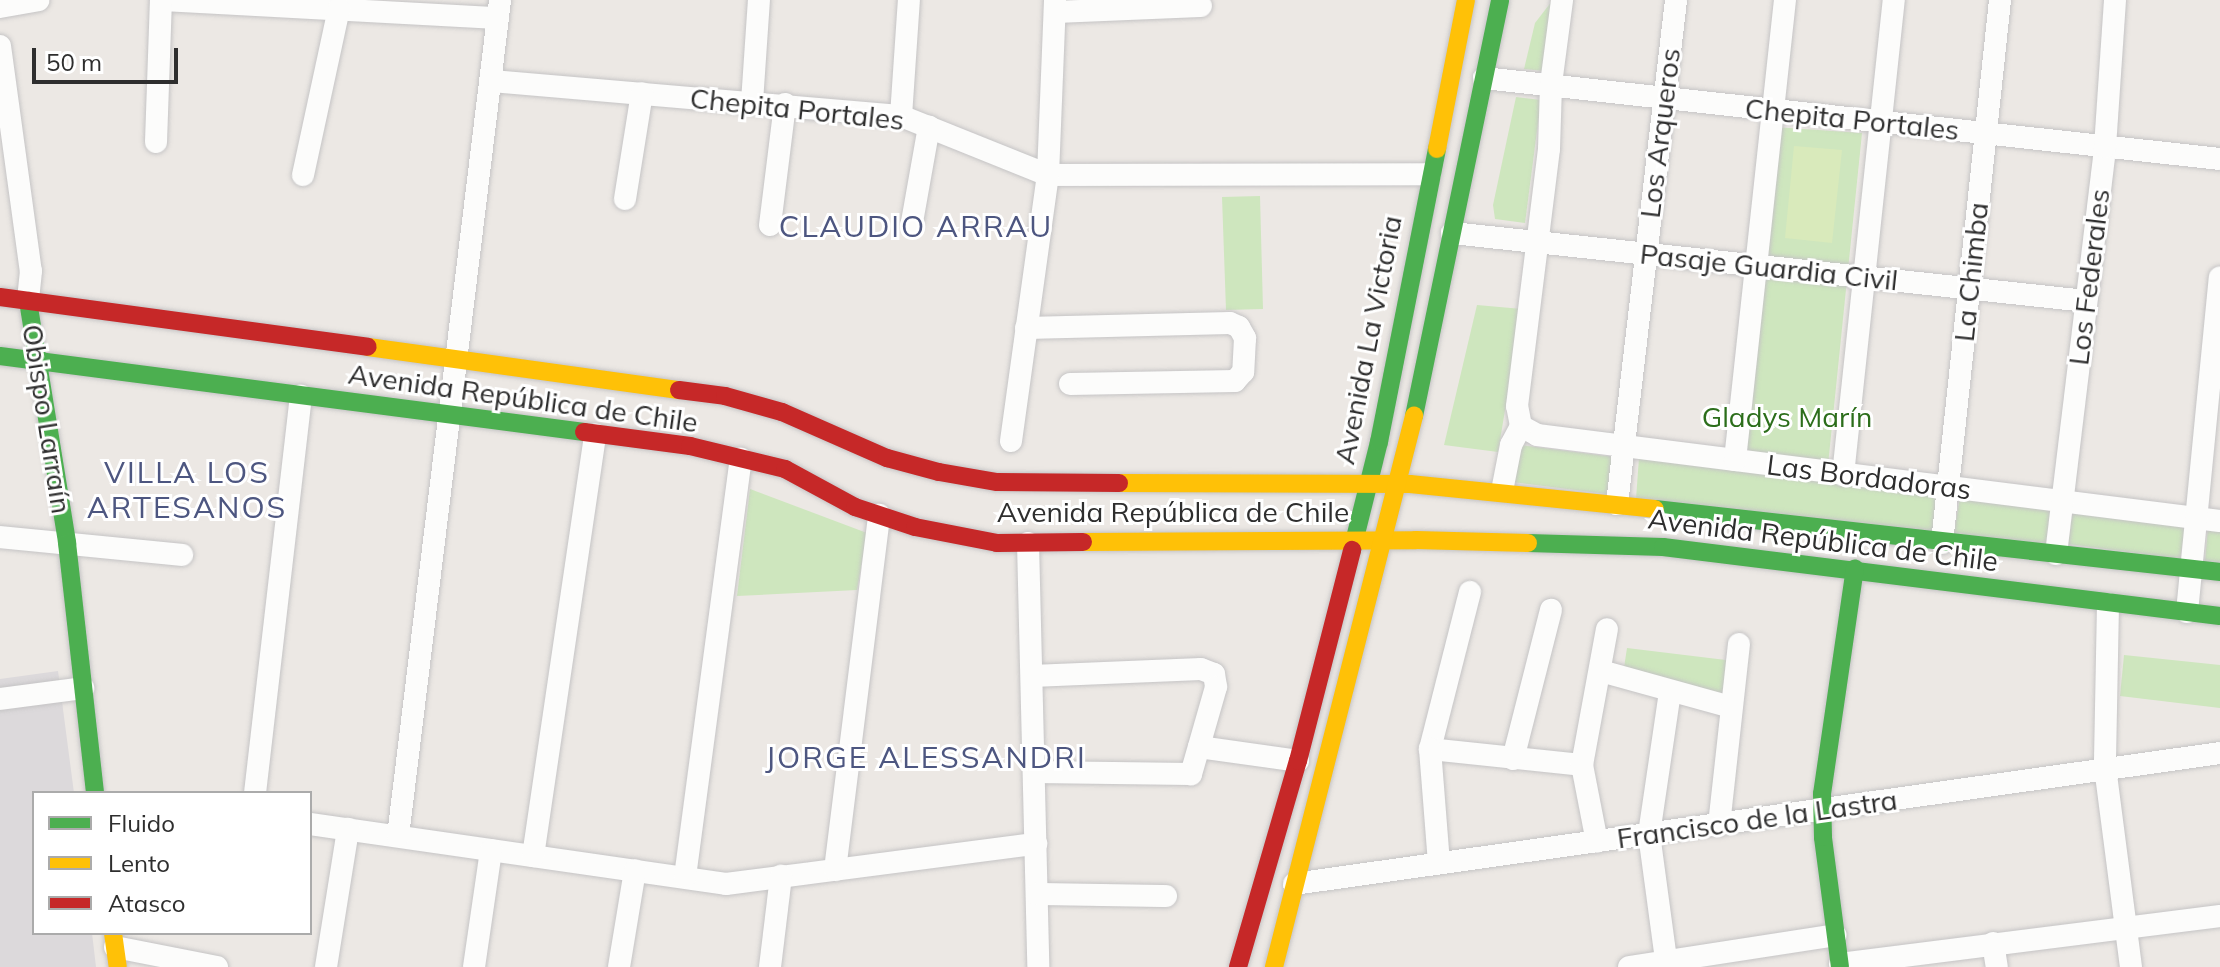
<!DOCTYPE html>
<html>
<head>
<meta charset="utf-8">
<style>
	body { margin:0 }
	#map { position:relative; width:2220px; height:967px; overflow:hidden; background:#ece8e4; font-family:Mulish,sans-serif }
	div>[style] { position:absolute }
	.industrial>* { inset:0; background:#dcd9db }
	.green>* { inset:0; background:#cee6be }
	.pitch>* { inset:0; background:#d9eabb }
	.roads { filter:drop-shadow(0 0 2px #c5c4c5) drop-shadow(0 0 2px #c5c4c5) }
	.street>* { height:22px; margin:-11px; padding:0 11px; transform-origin:11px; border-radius:11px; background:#fcfcfb }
	.fast>* { height:18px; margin:-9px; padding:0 9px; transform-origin:9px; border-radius:9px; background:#4caf50 }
	.slow>* { height:18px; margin:-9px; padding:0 9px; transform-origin:9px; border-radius:9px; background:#ffc107 }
	.jam>* { height:18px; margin:-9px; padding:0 9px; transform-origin:9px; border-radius:9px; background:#c62828 }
	span { translate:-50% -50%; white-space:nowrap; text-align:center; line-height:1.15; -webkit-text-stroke:6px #fff; paint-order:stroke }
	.street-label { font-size:28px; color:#2e2e2e }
	.park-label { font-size:28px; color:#2c6e1b }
	.neighbourhood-label { font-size:30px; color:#4d5680; letter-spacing:2px }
	.legend { position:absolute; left:32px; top:791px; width:280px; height:144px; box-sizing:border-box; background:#fff; border:2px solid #ababab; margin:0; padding:10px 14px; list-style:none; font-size:24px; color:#2e2e2e }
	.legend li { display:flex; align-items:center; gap:16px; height:40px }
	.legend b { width:40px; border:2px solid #ababab }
	.scale { position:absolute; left:32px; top:48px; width:146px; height:36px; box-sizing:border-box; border:4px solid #2e2e2e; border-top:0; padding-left:10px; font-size:24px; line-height:28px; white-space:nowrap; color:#2e2e2e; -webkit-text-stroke:6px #fff; paint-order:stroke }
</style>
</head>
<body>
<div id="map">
	<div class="industrial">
		<div style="clip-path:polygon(58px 671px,74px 793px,34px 793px,34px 933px,92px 933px,96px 967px,0 967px,0 679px)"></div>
	</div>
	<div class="green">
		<div style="clip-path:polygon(1552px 1px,1545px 71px,1524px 69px,1535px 23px)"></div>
		<div style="clip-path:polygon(1516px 97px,1541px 100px,1525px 223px,1495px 219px,1493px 205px)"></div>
		<div style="clip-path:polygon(1773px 127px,1862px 133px,1827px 475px,1737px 461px)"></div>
		<div style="clip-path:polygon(1260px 196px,1263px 309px,1226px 310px,1222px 197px)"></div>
		<div style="clip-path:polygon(1477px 305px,1522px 309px,1498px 452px,1444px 445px)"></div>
		<div style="clip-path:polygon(1520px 445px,1614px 457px,1607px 494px,1513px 482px)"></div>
		<div style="clip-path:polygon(1639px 458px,1937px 496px,1936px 531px,1636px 499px)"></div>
		<div style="clip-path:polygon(750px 489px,867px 533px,857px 590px,737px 596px)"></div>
		<div style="clip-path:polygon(1960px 497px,2052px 508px,2046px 545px,1954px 533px)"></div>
		<div style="clip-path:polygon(2073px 509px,2186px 524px,2180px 559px,2068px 544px)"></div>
		<div style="clip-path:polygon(2208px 528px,2220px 529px,2220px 562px,2205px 561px)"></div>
		<div style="clip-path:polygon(1627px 648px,1734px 661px,1727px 712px,1622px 681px)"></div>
		<div style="clip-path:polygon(2124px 655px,2220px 665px,2220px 708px,2120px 696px)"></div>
	</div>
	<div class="pitch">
		<div style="clip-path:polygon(1794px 146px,1842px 150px,1832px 243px,1785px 238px)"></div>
	</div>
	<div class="roads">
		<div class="street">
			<div style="left:163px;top:0;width:335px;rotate:3.1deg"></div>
			<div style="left:0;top:7px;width:39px;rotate:-10deg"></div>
			<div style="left:1055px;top:12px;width:146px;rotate:-2.4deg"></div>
			<div style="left:0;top:46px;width:227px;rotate:82.2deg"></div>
			<div style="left:31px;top:271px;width:30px;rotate:96deg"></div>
			<div style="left:1484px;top:78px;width:740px;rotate:6.28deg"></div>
			<div style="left:491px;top:81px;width:411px;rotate:4.9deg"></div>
			<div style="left:901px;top:116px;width:158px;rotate:21.9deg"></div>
			<div style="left:1048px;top:175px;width:382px;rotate:-0.1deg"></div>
			<div style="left:752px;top:102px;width:102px;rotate:-86.1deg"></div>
			<div style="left:901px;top:116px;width:116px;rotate:-86.1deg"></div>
			<div style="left:156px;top:142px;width:142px;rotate:-88deg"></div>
			<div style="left:303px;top:175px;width:170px;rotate:-77.8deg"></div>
			<div style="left:625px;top:199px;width:107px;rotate:-80.9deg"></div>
			<div style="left:912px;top:222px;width:97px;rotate:-79.9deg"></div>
			<div style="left:770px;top:225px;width:122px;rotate:-82.9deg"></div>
			<div style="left:1452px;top:233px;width:638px;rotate:6.12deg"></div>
			<div style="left:1026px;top:328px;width:204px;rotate:-1.4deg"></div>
			<div style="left:1230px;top:323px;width:10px;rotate:24deg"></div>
			<div style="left:1239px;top:327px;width:13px;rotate:61deg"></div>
			<div style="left:1245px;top:338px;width:34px;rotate:93deg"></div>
			<div style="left:1243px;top:372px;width:12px;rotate:132deg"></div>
			<div style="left:1235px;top:381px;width:165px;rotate:179deg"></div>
			<div style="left:1521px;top:426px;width:18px;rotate:29deg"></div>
			<div style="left:1537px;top:435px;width:688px;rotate:7.18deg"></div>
			<div style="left:1521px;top:426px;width:20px;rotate:-101deg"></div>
			<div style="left:1517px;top:406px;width:259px;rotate:-82.9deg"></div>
			<div style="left:1549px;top:149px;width:65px;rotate:-88.2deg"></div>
			<div style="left:1551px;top:84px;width:85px;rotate:-82.5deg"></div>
			<div style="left:1011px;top:441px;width:269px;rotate:-82.1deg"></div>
			<div style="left:1048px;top:175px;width:175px;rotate:-87.7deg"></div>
			<div style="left:1735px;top:460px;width:463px;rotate:-83.8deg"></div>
			<div style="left:1843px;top:475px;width:478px;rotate:-83.9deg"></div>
			<div style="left:1502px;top:491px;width:47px;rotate:-78.9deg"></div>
			<div style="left:1511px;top:445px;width:21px;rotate:-62deg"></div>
			<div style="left:1617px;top:504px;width:507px;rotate:-83.32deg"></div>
			<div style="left:0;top:537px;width:183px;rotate:5.6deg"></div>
			<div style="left:1028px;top:543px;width:424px;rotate:88.6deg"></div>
			<div style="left:1942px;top:543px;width:546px;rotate:-83.9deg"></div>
			<div style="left:2056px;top:554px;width:410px;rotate:-83.1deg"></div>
			<div style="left:2105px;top:147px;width:147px;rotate:-86.1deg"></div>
			<div style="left:1470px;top:592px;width:162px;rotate:104.3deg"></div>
			<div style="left:1430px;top:749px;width:153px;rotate:6deg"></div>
			<div style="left:1582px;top:765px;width:78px;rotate:79deg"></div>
			<div style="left:2108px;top:604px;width:163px;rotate:91.1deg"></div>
			<div style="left:2105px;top:767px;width:202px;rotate:82.6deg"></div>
			<div style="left:2187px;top:612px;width:336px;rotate:-84.4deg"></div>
			<div style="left:1601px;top:671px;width:135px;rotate:15.5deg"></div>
			<div style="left:1032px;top:676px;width:169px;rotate:-2.4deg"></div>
			<div style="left:1201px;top:669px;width:14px;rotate:21deg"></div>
			<div style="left:1214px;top:674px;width:13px;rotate:81deg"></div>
			<div style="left:1216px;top:687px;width:91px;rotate:106deg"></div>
			<div style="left:1191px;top:774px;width:157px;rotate:-179.3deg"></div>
			<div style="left:0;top:699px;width:84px;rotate:-7.5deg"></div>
			<div style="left:1199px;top:747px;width:100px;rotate:8deg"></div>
			<div style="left:1430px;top:749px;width:114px;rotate:85.5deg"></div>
			<div style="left:1513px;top:759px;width:154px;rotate:-75.7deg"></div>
			<div style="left:1582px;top:765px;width:138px;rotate:-79.6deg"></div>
			<div style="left:255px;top:793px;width:400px;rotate:-83.4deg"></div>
			<div style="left:310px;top:824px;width:420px;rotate:8.2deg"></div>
			<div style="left:726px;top:884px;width:313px;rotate:-7.4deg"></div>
			<div style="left:1719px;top:825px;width:182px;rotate:-83.7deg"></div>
			<div style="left:398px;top:836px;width:842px;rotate:-83.04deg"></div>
			<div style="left:533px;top:856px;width:426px;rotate:-81.6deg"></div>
			<div style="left:835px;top:870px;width:358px;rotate:-82.9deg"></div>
			<div style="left:685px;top:877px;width:422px;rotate:-82.4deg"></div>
			<div style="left:1294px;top:884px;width:935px;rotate:-8.05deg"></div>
			<div style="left:1037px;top:894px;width:129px;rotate:0.9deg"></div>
			<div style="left:1993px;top:943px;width:24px;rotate:81deg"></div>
			<div style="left:115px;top:947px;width:104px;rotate:11.1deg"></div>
			<div style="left:1840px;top:964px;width:383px;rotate:-7.2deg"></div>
			<div style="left:326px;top:967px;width:140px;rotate:-80.9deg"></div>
			<div style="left:474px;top:967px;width:118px;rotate:-81.7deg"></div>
			<div style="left:619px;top:967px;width:98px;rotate:-80.6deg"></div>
			<div style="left:770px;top:967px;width:92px;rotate:-83.1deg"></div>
			<div style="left:1629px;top:967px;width:209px;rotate:-8.8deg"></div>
			<div style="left:1667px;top:967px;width:134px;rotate:-97.7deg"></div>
			<div style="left:1649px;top:834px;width:144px;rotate:-81.6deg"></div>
		</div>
		<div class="fast">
			<div style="left:28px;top:301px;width:245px;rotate:80.8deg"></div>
			<div style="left:67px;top:543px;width:252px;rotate:83.6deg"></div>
			<div style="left:0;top:356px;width:589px;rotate:7.41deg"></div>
			<div style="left:1414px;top:416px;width:425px;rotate:-78.3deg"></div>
			<div style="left:1655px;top:509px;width:569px;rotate:6.36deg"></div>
			<div style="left:1528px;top:543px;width:135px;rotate:1.7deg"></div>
			<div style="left:1663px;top:547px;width:561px;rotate:7.06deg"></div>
			<div style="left:1352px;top:550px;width:111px;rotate:-76deg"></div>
			<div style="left:1379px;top:442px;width:299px;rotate:-78.8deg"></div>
			<div style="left:1840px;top:967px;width:131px;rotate:-97.5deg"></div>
			<div style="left:1823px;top:837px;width:43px;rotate:-91.3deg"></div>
			<div style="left:1822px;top:794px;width:228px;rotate:-81.7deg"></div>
		</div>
		<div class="slow">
			<div style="left:1437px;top:149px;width:152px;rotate:-79deg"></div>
			<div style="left:368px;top:347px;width:314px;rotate:7.9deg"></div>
			<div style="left:1119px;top:483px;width:291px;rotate:0.2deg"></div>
			<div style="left:1410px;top:484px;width:246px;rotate:5.8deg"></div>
			<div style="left:1083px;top:542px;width:333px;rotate:-0.3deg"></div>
			<div style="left:1416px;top:540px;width:112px;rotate:1.5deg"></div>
			<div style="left:113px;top:933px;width:34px;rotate:82deg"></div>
			<div style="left:1274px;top:967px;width:569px;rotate:-75.74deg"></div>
		</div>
		<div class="jam">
			<div style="left:0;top:297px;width:371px;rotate:7.7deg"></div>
			<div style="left:679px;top:390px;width:46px;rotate:7.4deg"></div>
			<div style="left:725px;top:396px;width:59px;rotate:15.7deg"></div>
			<div style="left:782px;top:412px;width:115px;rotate:23.7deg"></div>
			<div style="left:887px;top:458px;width:54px;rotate:15.1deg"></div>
			<div style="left:939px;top:472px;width:59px;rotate:9.8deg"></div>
			<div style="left:997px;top:482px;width:122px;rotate:0.5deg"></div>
			<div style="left:584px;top:432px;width:107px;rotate:7.5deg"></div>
			<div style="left:690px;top:446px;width:98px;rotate:13.6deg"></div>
			<div style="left:785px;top:469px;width:80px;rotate:28.5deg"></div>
			<div style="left:855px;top:507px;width:63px;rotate:18.4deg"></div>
			<div style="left:915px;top:527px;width:84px;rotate:11deg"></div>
			<div style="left:997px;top:543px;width:86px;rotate:-0.7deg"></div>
			<div style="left:1238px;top:967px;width:215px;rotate:-73.8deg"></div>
			<div style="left:1298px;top:761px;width:218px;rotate:-75.6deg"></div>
		</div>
	</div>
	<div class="street-label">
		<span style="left:797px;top:109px;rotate:6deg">Chepita Portales</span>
		<span style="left:1852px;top:119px;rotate:6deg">Chepita Portales</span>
		<span style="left:1660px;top:133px;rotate:-83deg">Los Arqueros</span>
		<span style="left:1769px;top:267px;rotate:6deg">Pasaje Guardia Civil</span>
		<span style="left:1971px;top:272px;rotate:-84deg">La Chimba</span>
		<span style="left:2089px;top:277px;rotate:-83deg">Los Federales</span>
		<span style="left:1368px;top:340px;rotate:-79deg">Avenida La Victoria</span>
		<span style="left:523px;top:398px;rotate:8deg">Avenida República de Chile</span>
		<span style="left:47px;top:419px;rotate:81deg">Obispo Larraín</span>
		<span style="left:1869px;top:477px;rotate:7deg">Las Bordadoras</span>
		<span style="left:1173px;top:512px">Avenida República de Chile</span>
		<span style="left:1823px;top:540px;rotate:7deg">Avenida República de Chile</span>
		<span style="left:1757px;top:819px;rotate:-8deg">Francisco de la Lastra</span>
	</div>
	<div class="park-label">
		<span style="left:1787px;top:417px">Gladys Marín</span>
	</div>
	<div class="neighbourhood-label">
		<span style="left:916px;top:226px">CLAUDIO ARRAU</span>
		<span style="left:187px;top:489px">VILLA LOS<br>ARTESANOS</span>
		<span style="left:926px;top:757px">JORGE ALESSANDRI</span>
	</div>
	<ul class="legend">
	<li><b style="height:10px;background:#4caf50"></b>Fluido</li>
	<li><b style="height:10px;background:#ffc107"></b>Lento</li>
	<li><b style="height:10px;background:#c62828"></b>Atasco</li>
	</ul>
	<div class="scale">50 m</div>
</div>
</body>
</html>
